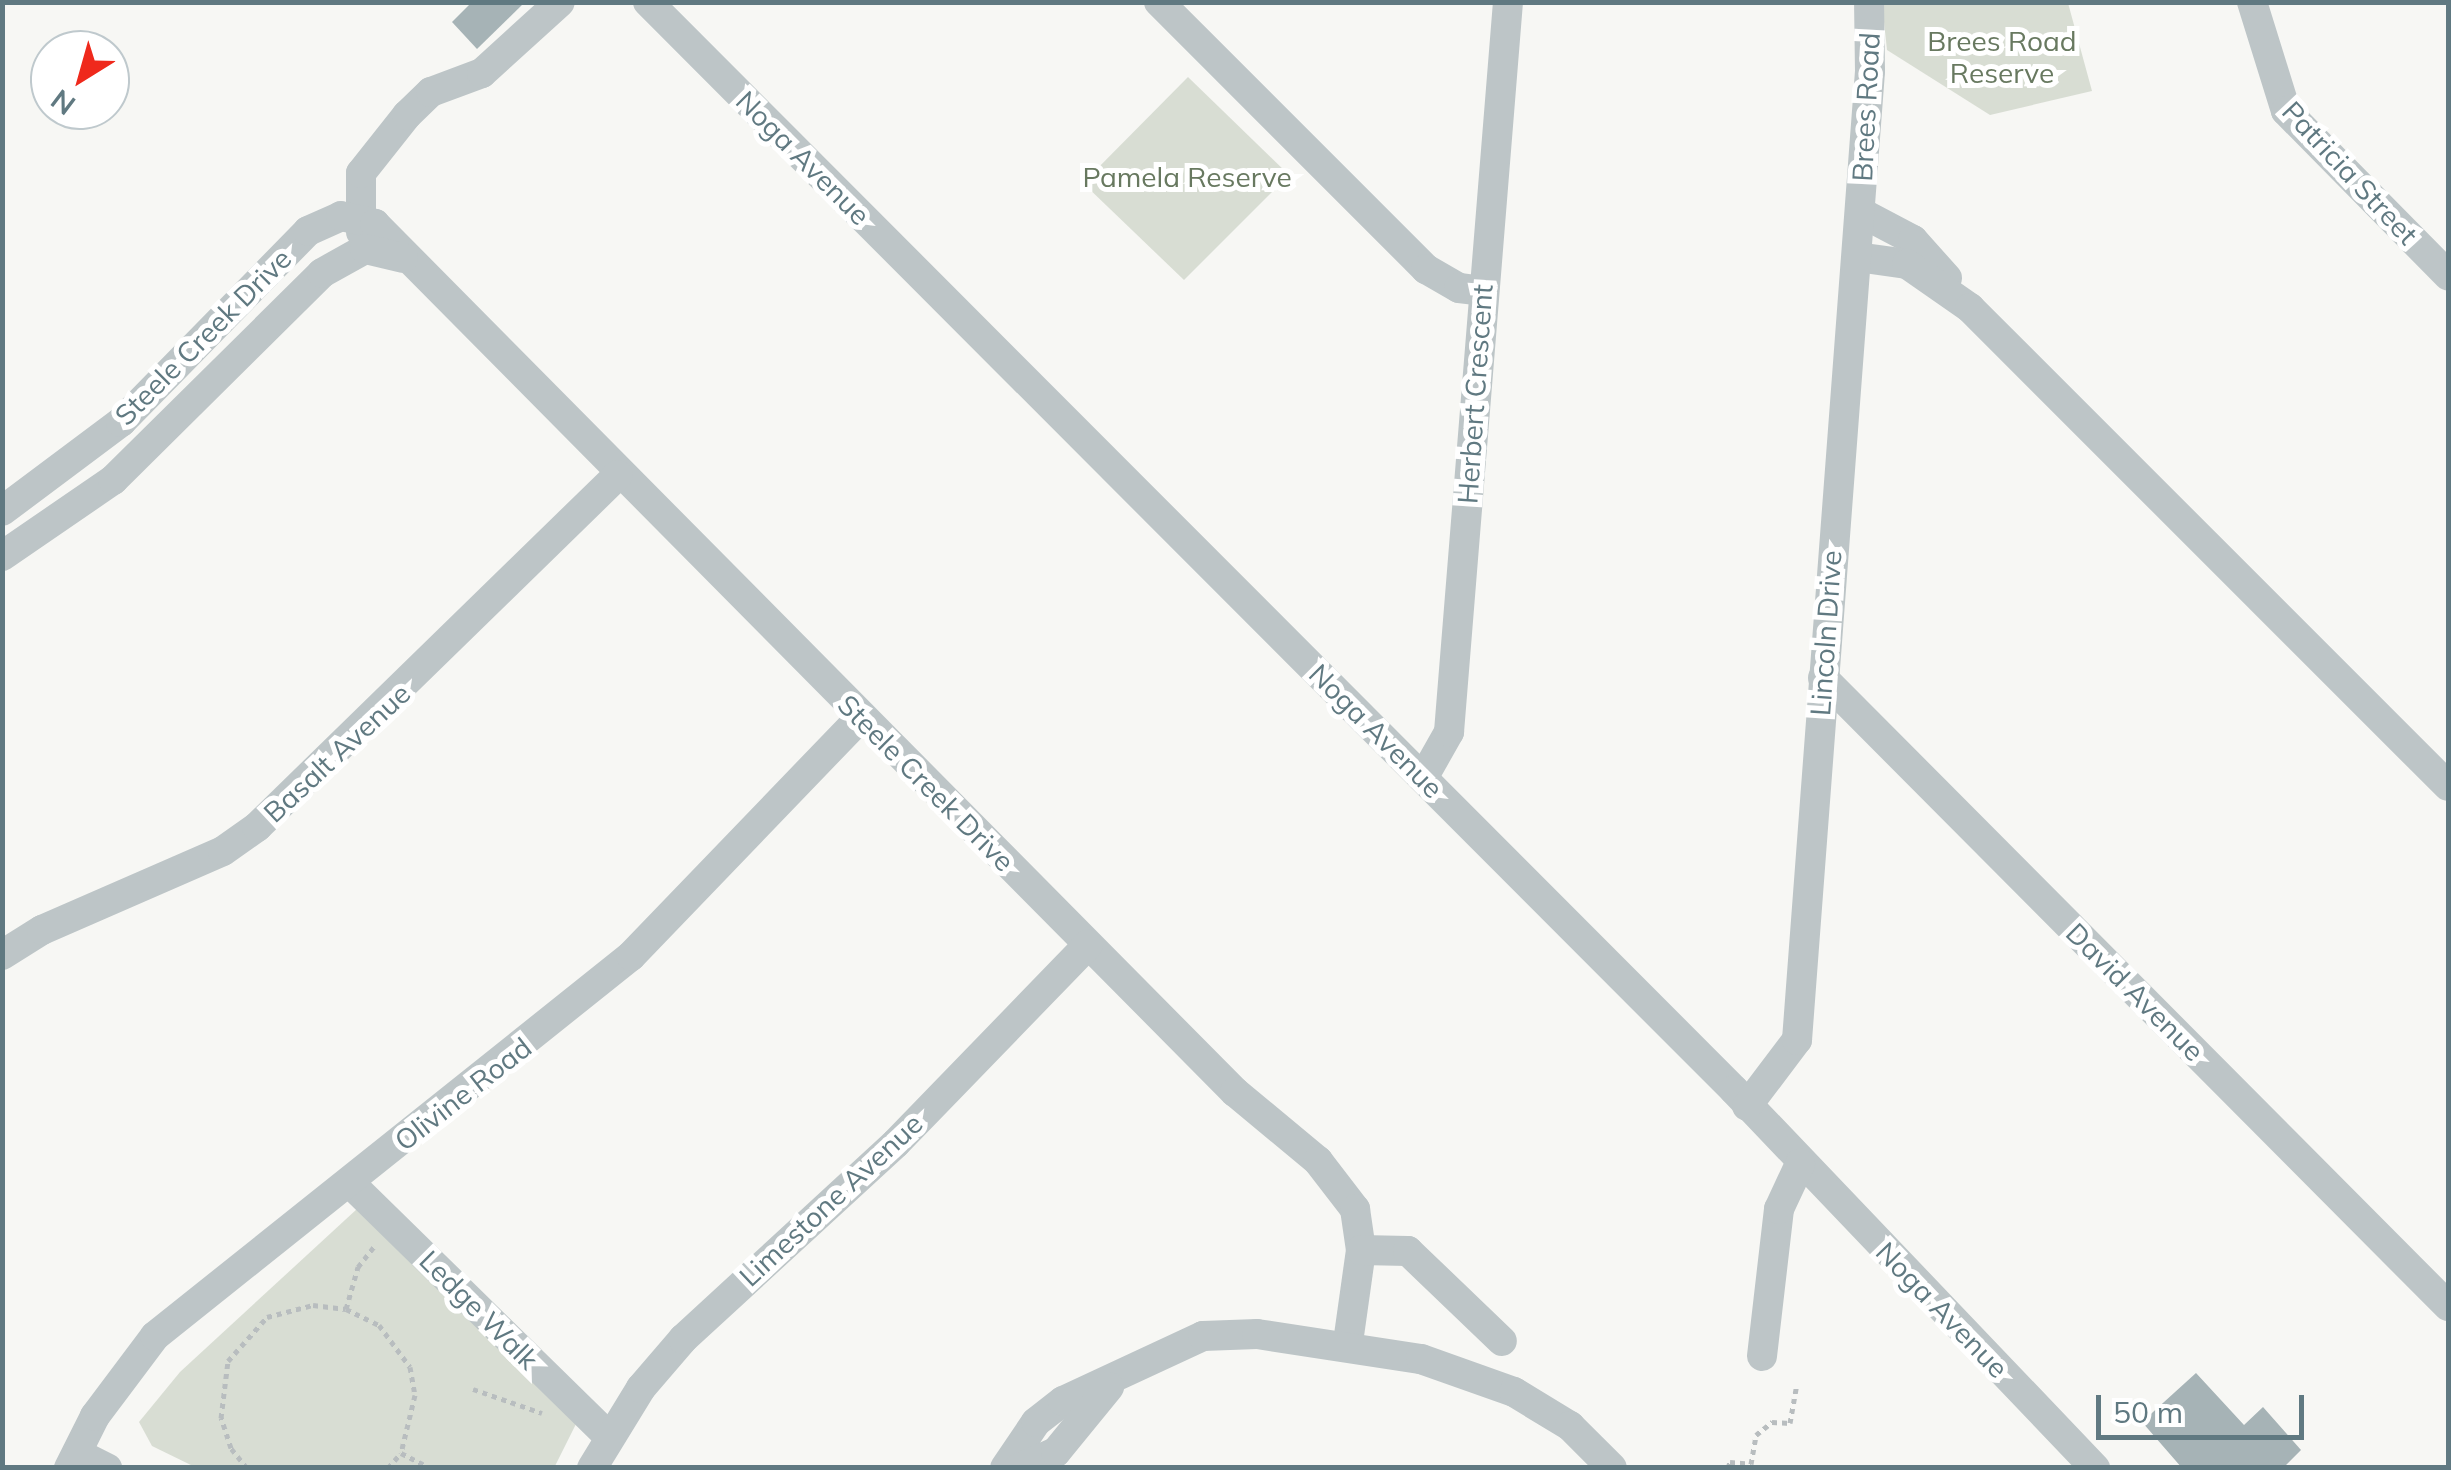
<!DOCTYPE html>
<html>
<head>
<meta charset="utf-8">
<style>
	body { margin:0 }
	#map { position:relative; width:2451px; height:1470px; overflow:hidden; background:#f7f7f4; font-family:Mulish,sans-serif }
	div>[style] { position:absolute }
	.green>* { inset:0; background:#d8ddd3 }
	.building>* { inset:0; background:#a6b3b6 }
	.path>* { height:5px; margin-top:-2.5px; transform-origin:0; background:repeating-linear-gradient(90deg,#b8bdbf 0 5px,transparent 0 10px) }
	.street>* { height:30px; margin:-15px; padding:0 15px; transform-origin:15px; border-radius:15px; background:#bdc5c7 }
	span { translate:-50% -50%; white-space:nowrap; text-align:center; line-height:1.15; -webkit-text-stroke:10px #fff; paint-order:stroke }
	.park-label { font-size:28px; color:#687960 }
	.street-label { font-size:28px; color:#607981 }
	.frame { position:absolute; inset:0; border:5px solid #607981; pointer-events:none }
	.north { position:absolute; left:30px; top:30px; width:100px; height:100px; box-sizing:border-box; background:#fff; border:2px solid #bfc9cd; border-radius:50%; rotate:217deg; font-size:28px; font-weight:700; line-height:40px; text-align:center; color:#607981 }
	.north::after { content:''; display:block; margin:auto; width:35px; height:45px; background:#ef291c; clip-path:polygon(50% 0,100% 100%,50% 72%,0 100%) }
	.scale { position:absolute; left:2096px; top:1395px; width:208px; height:45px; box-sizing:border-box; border:5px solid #607981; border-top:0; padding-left:12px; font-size:30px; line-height:35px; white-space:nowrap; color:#607981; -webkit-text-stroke:8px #fff; paint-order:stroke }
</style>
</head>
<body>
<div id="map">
	<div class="green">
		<div style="clip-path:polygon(1882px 3px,2068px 3px,2092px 91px,1990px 115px,1887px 50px)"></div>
		<div style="clip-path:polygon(1188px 77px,1289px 175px,1184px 280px,1083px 183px)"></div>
		<div style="clip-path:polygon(370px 1197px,585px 1406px,554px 1468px,195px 1467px,152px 1446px,139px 1422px,180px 1372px)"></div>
	</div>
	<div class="building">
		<div style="clip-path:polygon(472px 2px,525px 2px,477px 49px,452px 22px)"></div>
		<div style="clip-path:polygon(2196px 1373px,2244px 1425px,2263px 1407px,2301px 1450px,2283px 1468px,2182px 1468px,2142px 1422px)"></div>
	</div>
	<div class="path">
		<div style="left:346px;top:1309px;width:44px;rotate:-74.1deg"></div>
		<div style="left:358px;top:1267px;width:28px;rotate:-52deg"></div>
		<div style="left:473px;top:1389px;width:73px;rotate:19.2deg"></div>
		<div style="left:247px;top:1468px;width:26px;rotate:-129deg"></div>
		<div style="left:231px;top:1448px;width:32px;rotate:-108deg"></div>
		<div style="left:221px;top:1418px;width:57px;rotate:-83deg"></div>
		<div style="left:228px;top:1361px;width:59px;rotate:-48.4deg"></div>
		<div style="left:267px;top:1317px;width:48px;rotate:-14.6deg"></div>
		<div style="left:313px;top:1305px;width:33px;rotate:7deg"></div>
		<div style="left:346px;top:1309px;width:37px;rotate:26deg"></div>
		<div style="left:379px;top:1325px;width:52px;rotate:53.6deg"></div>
		<div style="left:410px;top:1367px;width:28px;rotate:80deg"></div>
		<div style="left:415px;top:1395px;width:60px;rotate:103.6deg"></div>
		<div style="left:388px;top:1468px;width:20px;rotate:-49deg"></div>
		<div style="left:401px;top:1453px;width:33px;rotate:27deg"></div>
		<div style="left:1728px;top:1468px;width:6px;rotate:-72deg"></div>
		<div style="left:1730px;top:1462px;width:21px;rotate:5deg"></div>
		<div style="left:1751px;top:1464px;width:29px;rotate:-80deg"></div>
		<div style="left:1756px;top:1435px;width:21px;rotate:-39deg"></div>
		<div style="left:1772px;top:1422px;width:18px;rotate:3deg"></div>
		<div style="left:1790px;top:1423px;width:36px;rotate:-80deg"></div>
	</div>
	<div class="street">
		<div style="left:648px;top:2px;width:1537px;rotate:45.05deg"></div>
		<div style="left:1734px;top:1090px;width:523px;rotate:46.32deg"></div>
		<div style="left:1159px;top:2px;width:378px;rotate:45deg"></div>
		<div style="left:1426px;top:269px;width:38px;rotate:30deg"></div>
		<div style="left:1459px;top:288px;width:24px;rotate:7deg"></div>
		<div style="left:2252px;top:2px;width:114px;rotate:72.7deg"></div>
		<div style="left:2286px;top:111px;width:231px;rotate:45.4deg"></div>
		<div style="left:1860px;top:212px;width:60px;rotate:27.8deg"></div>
		<div style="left:1913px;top:240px;width:51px;rotate:48.2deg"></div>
		<div style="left:361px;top:232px;width:59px;rotate:-90deg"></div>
		<div style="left:361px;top:173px;width:74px;rotate:-51.6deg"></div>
		<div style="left:407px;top:115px;width:33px;rotate:-44deg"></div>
		<div style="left:431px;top:92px;width:54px;rotate:-20.4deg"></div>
		<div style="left:482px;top:73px;width:105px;rotate:-42.3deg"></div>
		<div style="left:1857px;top:257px;width:50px;rotate:8deg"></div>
		<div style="left:1907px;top:264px;width:77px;rotate:34.9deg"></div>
		<div style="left:1970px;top:308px;width:676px;rotate:45deg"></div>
		<div style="left:2px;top:511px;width:149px;rotate:-36.8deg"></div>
		<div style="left:121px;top:422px;width:267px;rotate:-45.6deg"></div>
		<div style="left:308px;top:231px;width:36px;rotate:-24deg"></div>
		<div style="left:341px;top:216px;width:35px;rotate:13deg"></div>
		<div style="left:375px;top:224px;width:1222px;rotate:45.27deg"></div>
		<div style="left:1235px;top:1092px;width:108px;rotate:39.7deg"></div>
		<div style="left:1318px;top:1161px;width:61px;rotate:52.4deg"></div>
		<div style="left:1355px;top:1209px;width:41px;rotate:81.7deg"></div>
		<div style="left:1361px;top:1250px;width:93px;rotate:98deg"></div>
		<div style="left:2px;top:556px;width:135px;rotate:-34.4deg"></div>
		<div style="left:113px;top:480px;width:294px;rotate:-44.7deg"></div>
		<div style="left:322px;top:273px;width:49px;rotate:-29.2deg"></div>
		<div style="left:365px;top:249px;width:39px;rotate:13deg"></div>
		<div style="left:1823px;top:678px;width:886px;rotate:45.14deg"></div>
		<div style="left:1423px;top:778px;width:53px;rotate:-60.5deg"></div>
		<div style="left:1449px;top:732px;width:732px;rotate:-85.38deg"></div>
		<div style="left:2px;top:955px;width:47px;rotate:-32deg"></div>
		<div style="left:42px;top:930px;width:197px;rotate:-23.6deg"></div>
		<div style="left:223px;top:851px;width:42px;rotate:-35.2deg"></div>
		<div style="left:257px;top:827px;width:504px;rotate:-44.28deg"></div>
		<div style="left:1747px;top:1106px;width:83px;rotate:-52.9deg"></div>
		<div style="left:1797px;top:1040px;width:972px;rotate:-85.69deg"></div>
		<div style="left:1870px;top:71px;width:69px;rotate:-90.8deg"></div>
		<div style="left:349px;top:1182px;width:364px;rotate:44.4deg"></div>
		<div style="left:1361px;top:1250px;width:47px;rotate:1.2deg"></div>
		<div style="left:1408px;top:1251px;width:130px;rotate:43.8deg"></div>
		<div style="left:1762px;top:1356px;width:148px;rotate:-83.4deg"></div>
		<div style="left:1779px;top:1209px;width:50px;rotate:-65deg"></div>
		<div style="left:77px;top:1453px;width:34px;rotate:27deg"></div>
		<div style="left:69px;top:1468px;width:58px;rotate:-63.4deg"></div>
		<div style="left:95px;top:1416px;width:100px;rotate:-53.1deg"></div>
		<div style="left:155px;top:1336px;width:609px;rotate:-38.6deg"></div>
		<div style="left:631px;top:956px;width:332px;rotate:-46.1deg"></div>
		<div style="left:592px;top:1468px;width:94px;rotate:-58.5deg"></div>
		<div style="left:641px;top:1388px;width:65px;rotate:-49.4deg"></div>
		<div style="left:683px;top:1339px;width:289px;rotate:-42.6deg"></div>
		<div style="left:896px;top:1143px;width:276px;rotate:-45.9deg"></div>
		<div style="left:1005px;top:1468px;width:55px;rotate:-56deg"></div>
		<div style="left:1036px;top:1422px;width:34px;rotate:-38deg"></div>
		<div style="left:1063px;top:1401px;width:154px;rotate:-24.9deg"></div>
		<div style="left:1203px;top:1336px;width:54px;rotate:-2.1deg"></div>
		<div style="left:1257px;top:1334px;width:166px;rotate:8.7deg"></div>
		<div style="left:1421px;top:1359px;width:99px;rotate:19.5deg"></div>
		<div style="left:1514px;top:1392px;width:66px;rotate:31.3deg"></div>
		<div style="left:1570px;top:1426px;width:59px;rotate:45deg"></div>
		<div style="left:1019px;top:1468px;width:40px;rotate:-23.4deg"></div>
		<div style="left:1056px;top:1452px;width:84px;rotate:-50.8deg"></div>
	</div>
	<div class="park-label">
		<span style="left:2002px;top:57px">Brees Road<br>Reserve</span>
		<span style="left:1187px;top:177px">Pamela Reserve</span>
	</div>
	<div class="street-label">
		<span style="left:1866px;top:107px;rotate:-87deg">Brees Road</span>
		<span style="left:803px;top:158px;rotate:45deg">Noga Avenue</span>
		<span style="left:2350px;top:173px;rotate:47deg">Patricia Street</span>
		<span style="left:203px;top:337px;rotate:-45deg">Steele Creek Drive</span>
		<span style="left:1475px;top:394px;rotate:-86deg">Herbert Crescent</span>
		<span style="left:1826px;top:633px;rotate:-86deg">Lincoln Drive</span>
		<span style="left:1376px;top:731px;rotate:45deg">Noga Avenue</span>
		<span style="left:337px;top:753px;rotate:-43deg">Basalt Avenue</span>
		<span style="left:926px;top:783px;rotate:45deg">Steele Creek Drive</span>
		<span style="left:2135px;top:992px;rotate:45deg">David Avenue</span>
		<span style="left:463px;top:1094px;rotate:-38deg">Olivine Road</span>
		<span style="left:831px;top:1200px;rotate:-43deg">Limestone Avenue</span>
		<span style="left:479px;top:1310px;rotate:45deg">Ledge Walk</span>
		<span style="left:1942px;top:1310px;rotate:46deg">Noga Avenue</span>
	</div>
	<div class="frame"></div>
	<div class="north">N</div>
	<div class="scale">50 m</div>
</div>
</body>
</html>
